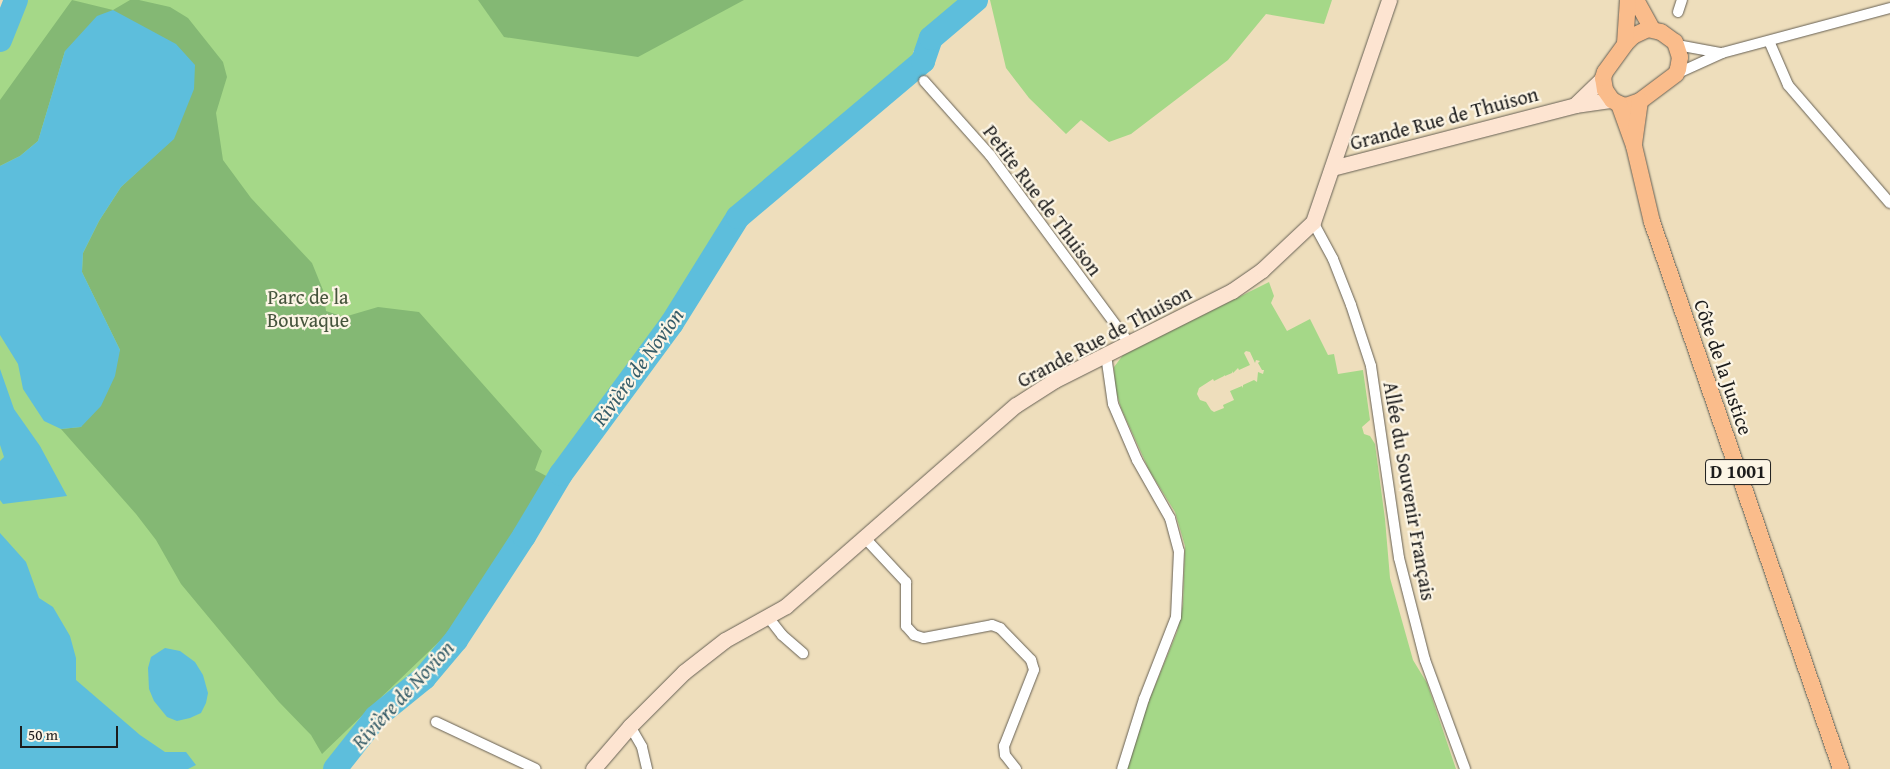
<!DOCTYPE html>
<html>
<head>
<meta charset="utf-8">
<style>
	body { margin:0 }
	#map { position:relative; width:1890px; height:769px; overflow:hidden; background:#eedebc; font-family:"Gentium Book Plus",serif }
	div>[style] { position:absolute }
	.green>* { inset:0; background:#a5d888 }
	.forest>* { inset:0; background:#84b874 }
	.water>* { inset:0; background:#5dbedc }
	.river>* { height:24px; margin:-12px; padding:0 12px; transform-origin:12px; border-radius:12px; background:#5dbedc }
	.roads { filter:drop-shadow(0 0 1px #666054) drop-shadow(0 0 1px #666054) }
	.street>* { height:10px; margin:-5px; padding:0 5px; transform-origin:5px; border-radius:5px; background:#fff }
	.secondary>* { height:15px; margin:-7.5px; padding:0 7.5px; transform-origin:7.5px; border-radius:7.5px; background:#fde4d1 }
	.primary>* { height:16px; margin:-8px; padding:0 8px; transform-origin:8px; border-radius:8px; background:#fabc8b }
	span { translate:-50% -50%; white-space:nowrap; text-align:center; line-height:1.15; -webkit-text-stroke:4.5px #fcf5e5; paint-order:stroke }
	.shield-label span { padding:1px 4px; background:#fcf5e5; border:1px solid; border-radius:4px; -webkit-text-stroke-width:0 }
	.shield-label { font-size:19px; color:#1c1c1c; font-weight:700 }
	.street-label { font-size:20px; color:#1c1c1c }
	.park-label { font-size:20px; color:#45543c }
	.water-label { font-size:21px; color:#365d69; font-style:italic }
	.scale { position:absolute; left:20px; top:726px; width:98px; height:22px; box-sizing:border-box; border:2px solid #1c1c1c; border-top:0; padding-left:6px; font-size:15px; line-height:18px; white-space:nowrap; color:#1c1c1c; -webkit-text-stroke:4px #fcf5e5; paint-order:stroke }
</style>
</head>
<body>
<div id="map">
	<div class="green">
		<div style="clip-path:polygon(5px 0,965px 0,926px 32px,913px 52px,922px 67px,743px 222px,676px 325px,565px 477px,458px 642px,424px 681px,380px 719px,339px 769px,0 769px,0 10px)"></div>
		<div style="clip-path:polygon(990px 0,1332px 0,1324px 24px,1266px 14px,1228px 60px,1131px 134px,1109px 142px,1081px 120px,1066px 134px,1029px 98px,1006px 68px)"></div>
		<div style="clip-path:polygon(evenodd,1269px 282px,1274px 296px,1271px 303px,1287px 331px,1310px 319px,1328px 355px,1334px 354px,1338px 374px,1363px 370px,1370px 420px,1362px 427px,1364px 434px,1370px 436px,1375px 444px,1385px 519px,1390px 578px,1413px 660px,1427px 683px,1456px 769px,1125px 769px,1150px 698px,1177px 632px,1183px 604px,1185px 546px,1175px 512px,1149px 470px,1121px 408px,1115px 388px,1114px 367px,1123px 355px,1269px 282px,1246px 351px,1250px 352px,1255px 363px,1256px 360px,1260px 361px,1258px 363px,1262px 370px,1264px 370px,1263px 374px,1258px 372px,1257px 382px,1254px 380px,1243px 385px,1243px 388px,1242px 386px,1230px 391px,1234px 400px,1223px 405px,1224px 408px,1214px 412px,1211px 410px,1206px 402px,1200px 400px,1197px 394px,1199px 388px,1213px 379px,1214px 381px,1224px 376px,1224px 375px,1225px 376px,1232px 373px,1232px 371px,1233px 373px,1238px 368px,1239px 370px,1250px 365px,1244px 353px,1246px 351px)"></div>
	</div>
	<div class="forest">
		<div style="clip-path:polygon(72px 0,113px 10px,130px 0,139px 0,170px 7px,188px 18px,223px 62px,227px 77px,216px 113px,223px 160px,251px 198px,312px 263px,323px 290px,326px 311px,344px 317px,378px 307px,419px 312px,542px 451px,535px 470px,550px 478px,446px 635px,322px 754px,311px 735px,279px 702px,181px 584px,156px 540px,136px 514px,61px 429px,81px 427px,120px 350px,82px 272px,83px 253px,99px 221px,121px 187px,174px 138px,65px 51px,38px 141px,20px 156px,0 166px,0 100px)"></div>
		<div style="clip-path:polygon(478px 0,744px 0,638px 57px,504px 37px)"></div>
	</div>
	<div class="water">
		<div style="clip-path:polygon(113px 10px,176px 44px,195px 65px,194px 89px,174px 139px,121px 187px,99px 221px,83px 253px,82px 272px,120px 350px,115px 376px,101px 406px,81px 427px,61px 429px,44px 421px,23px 389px,18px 364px,0 335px,0 166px,20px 156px,38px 141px,65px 51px,97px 16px)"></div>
		<div style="clip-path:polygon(0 369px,14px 409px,40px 446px,67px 496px,3px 504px,0 500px,0 461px,4px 457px,0 445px)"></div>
		<div style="clip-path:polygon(0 533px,26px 562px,39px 598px,53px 607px,70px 636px,76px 658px,76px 680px,140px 735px,165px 752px,186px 752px,196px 765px,188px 769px,0 769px)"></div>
		<div style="clip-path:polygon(165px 648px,180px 651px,195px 662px,203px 675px,208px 693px,206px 703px,201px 713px,190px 718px,177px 721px,167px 717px,154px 701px,149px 689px,148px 668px,151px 657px)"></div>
	</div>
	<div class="river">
		<div style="left:0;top:40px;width:43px;rotate:-68.2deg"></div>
		<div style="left:335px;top:769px;width:66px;rotate:-51.7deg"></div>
		<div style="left:376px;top:717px;width:62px;rotate:-39.1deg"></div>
		<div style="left:424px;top:678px;width:50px;rotate:-49.9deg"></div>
		<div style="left:456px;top:640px;width:124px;rotate:-56.8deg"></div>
		<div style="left:524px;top:536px;width:72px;rotate:-59.2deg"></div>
		<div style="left:561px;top:474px;width:187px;rotate:-53.7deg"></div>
		<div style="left:672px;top:323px;width:125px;rotate:-58.1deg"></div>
		<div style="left:738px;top:217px;width:242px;rotate:-40.1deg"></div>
		<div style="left:923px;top:61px;width:24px;rotate:-71deg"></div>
		<div style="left:931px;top:38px;width:59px;rotate:-40.2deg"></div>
	</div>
	<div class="roads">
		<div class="street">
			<div style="left:1678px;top:12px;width:13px;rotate:-72deg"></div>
			<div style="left:1769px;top:41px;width:48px;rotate:66.6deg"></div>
			<div style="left:1788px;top:85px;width:156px;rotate:49.2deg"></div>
			<div style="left:1677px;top:45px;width:45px;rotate:10.3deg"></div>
			<div style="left:1676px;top:74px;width:51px;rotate:-24.5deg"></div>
			<div style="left:1722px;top:53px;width:174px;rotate:-15deg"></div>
			<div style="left:924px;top:81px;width:99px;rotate:48.3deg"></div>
			<div style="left:990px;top:155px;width:234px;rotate:53.5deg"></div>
			<div style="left:1313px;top:222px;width:42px;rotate:61.6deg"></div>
			<div style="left:1333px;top:259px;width:49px;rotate:68.6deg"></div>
			<div style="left:1351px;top:305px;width:64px;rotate:71.8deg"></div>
			<div style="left:1371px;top:366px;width:194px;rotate:81.7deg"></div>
			<div style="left:1399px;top:558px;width:105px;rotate:75.7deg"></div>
			<div style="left:1425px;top:660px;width:116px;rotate:69.8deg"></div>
			<div style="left:1106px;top:355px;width:49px;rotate:81.9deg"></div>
			<div style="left:1113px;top:404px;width:61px;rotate:66.8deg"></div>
			<div style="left:1137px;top:460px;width:67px;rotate:60.4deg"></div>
			<div style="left:1170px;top:518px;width:34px;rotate:75deg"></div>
			<div style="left:1179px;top:551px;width:66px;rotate:92.6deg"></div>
			<div style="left:1176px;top:617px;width:88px;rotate:111.3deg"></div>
			<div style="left:1144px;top:699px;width:73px;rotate:107.4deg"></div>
			<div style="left:864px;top:537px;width:62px;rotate:47deg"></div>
			<div style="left:906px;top:582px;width:44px;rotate:90deg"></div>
			<div style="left:906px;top:626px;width:12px;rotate:48deg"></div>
			<div style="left:914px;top:635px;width:10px;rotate:17deg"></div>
			<div style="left:924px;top:638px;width:69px;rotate:-10.8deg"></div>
			<div style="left:992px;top:625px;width:9px;rotate:21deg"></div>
			<div style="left:1000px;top:628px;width:45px;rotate:45.9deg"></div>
			<div style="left:1031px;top:660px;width:10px;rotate:73deg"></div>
			<div style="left:1034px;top:670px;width:82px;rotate:111.5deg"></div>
			<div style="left:1004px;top:746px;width:9px;rotate:84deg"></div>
			<div style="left:1005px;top:755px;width:18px;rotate:52deg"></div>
			<div style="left:768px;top:617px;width:23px;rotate:52deg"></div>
			<div style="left:782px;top:635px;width:28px;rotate:41deg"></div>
			<div style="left:436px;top:722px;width:110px;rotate:25.2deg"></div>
			<div style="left:630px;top:726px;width:24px;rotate:60deg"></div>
			<div style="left:642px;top:747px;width:23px;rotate:77deg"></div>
		</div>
		<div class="secondary">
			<div style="left:1575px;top:105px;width:39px;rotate:-44deg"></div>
			<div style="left:1332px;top:168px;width:251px;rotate:-14.5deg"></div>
			<div style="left:1575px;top:105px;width:37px;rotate:-8deg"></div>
			<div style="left:593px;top:769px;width:57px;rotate:-49.3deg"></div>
			<div style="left:630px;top:726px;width:76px;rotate:-45deg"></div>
			<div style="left:684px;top:672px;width:52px;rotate:-38deg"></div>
			<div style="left:725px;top:640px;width:70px;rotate:-29.1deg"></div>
			<div style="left:786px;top:606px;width:305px;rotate:-41.2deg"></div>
			<div style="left:1016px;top:405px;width:46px;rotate:-32.7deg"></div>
			<div style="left:1055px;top:380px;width:198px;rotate:-26.7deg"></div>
			<div style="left:1232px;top:291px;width:37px;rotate:-35deg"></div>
			<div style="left:1262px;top:270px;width:70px;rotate:-43.3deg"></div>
			<div style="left:1313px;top:222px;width:235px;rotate:-71.1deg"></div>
		</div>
		<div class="primary">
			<div style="left:1636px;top:0;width:33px;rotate:61deg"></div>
			<div style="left:1648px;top:29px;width:13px;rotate:13deg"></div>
			<div style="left:1661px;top:32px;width:17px;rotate:36deg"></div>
			<div style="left:1675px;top:42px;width:16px;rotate:72deg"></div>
			<div style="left:1680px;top:57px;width:12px;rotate:99deg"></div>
			<div style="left:1678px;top:69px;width:5px;rotate:112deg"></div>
			<div style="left:1676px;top:74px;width:45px;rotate:143.1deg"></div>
			<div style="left:1640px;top:101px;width:15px;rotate:160deg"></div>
			<div style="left:1626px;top:106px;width:7px;rotate:-164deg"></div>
			<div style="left:1619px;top:104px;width:8px;rotate:-150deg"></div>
			<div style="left:1612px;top:100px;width:12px;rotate:-125deg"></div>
			<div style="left:1605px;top:90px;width:12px;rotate:-99deg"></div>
			<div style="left:1603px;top:78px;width:6px;rotate:-72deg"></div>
			<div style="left:1605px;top:72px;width:34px;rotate:-54deg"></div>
			<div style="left:1625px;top:44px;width:11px;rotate:-45deg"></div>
			<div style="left:1633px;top:36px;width:17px;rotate:-25deg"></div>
			<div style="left:1625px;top:44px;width:44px;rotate:-86.1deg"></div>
			<div style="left:1619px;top:104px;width:45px;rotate:70.3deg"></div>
			<div style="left:1634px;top:146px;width:78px;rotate:76.7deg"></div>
			<div style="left:1652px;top:222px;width:579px;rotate:70.94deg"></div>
			<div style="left:1634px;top:144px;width:43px;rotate:-82.1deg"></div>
		</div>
	</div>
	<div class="shield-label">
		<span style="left:1738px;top:472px">D 1001</span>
	</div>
	<div class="street-label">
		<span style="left:1444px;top:118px;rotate:-15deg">Grande Rue de Thuison</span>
		<span style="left:1043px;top:200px;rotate:53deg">Petite Rue de Thuison</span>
		<span style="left:1104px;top:336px;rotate:-28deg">Grande Rue de Thuison</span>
		<span style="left:1724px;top:367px;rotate:71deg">Côte de la Justice</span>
		<span style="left:1410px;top:491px;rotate:80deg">Allée du Souvenir Français</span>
	</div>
	<div class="park-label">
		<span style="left:308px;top:308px">Parc de la<br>Bouvaque</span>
	</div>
	<div class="water-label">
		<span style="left:638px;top:367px;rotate:-54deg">Rivière de Novion</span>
		<span style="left:403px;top:695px;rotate:-47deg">Rivière de Novion</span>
	</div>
	<div class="scale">50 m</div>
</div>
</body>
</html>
